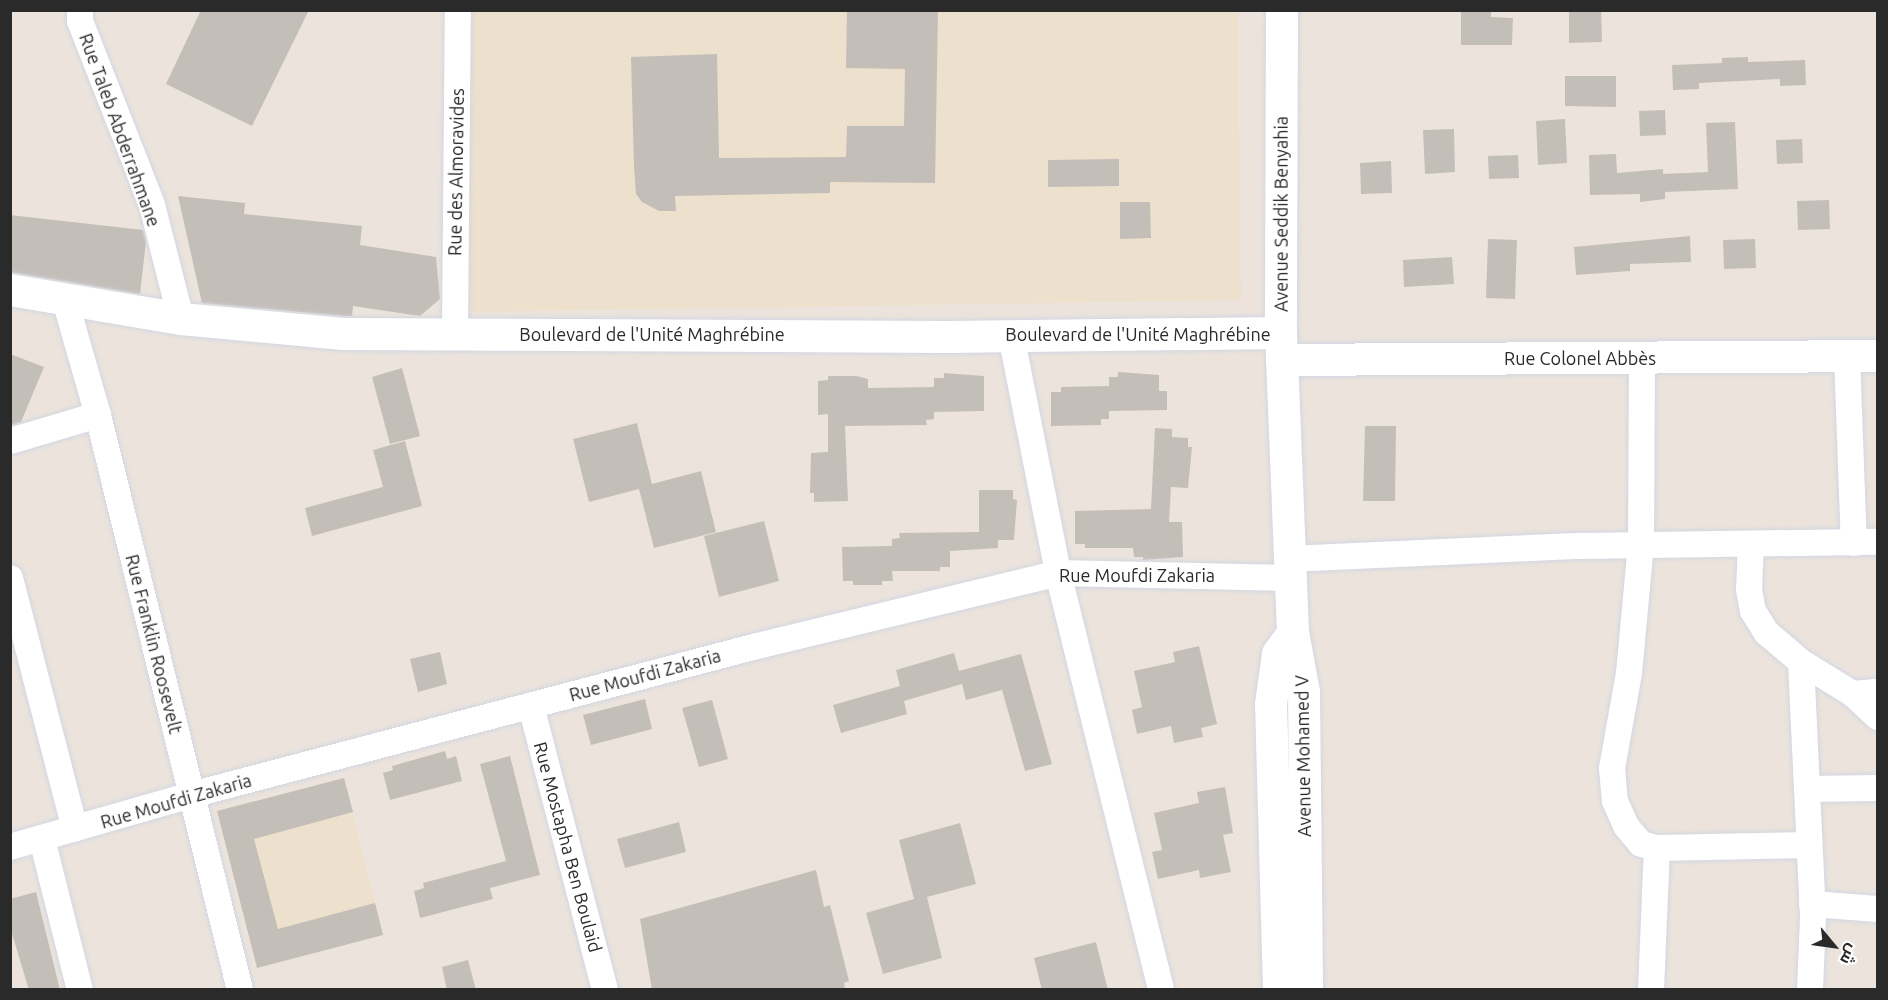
<!DOCTYPE html>
<html>
<head>
<meta charset="utf-8">
<style>
	body { margin:0 }
	#map { position:relative; width:1888px; height:1000px; overflow:hidden; background:#ece4dc; font-family:Ubuntu,Cairo,sans-serif }
	div>[style] { position:absolute }
	.education>* { inset:0; background:#ede0cc }
	.building>* { inset:0; background:#c4beb9 }
	.roads { filter:drop-shadow(0 0 2px #d2d6e3) drop-shadow(0 0 2px #d2d6e3) }
	.minor>* { height:26px; margin:-13px; padding:0 13px; transform-origin:13px; border-radius:13px; background:#fff }
	.tertiary>* { height:32px; margin:-16px; padding:0 16px; transform-origin:16px; border-radius:16px; background:#fff }
	span { translate:-50% -50%; white-space:nowrap; text-align:center; line-height:1.15; -webkit-text-stroke:4.5px #fff; paint-order:stroke }
	.street-label { font-size:18px; color:#2a2a2a }
	.frame { position:absolute; inset:0; border:12px solid #2a2a2a; pointer-events:none }
	.north { position:absolute; left:1804px; top:916px; width:60px; height:60px; -webkit-text-stroke:4px #fff; paint-order:stroke; rotate:119deg; font-size:16px; font-weight:700; line-height:24px; text-align:center; color:#2a2a2a }
	.north::after { content:''; display:block; margin:auto; width:21px; height:27px; background:#2a2a2a; clip-path:polygon(50% 0,100% 100%,50% 72%,0 100%) }
</style>
</head>
<body>
<div id="map">
	<div class="education">
		<div style="clip-path:polygon(470px 11px,1238px 11px,1241px 300px,464px 312px)"></div>
		<div style="clip-path:polygon(344px 778px,383px 935px,257px 968px,217px 811px)"></div>
	</div>
	<div class="building">
		<div style="clip-path:polygon(201px 10px,309px 10px,252px 126px,166px 84px)"></div>
		<div style="clip-path:polygon(847px 10px,938px 11px,935px 183px,830px 182px,830px 193px,675px 196px,676px 211px,659px 211px,642px 202px,636px 194px,634px 167px,631px 57px,717px 54px,719px 158px,846px 157px,847px 126px,904px 126px,905px 69px,846px 68px)"></div>
		<div style="clip-path:polygon(1461px 10px,1491px 10px,1491px 17px,1513px 18px,1512px 45px,1461px 45px)"></div>
		<div style="clip-path:polygon(1569px 10px,1601px 10px,1602px 42px,1569px 43px)"></div>
		<div style="clip-path:polygon(1748px 57px,1748px 62px,1805px 60px,1806px 85px,1780px 86px,1780px 79px,1699px 83px,1699px 89px,1673px 90px,1672px 65px,1722px 63px,1722px 58px)"></div>
		<div style="clip-path:polygon(1565px 76px,1616px 76px,1616px 107px,1565px 106px)"></div>
		<div style="clip-path:polygon(1665px 110px,1666px 135px,1640px 136px,1639px 111px)"></div>
		<div style="clip-path:polygon(1565px 119px,1567px 163px,1538px 165px,1536px 121px)"></div>
		<div style="clip-path:polygon(1735px 122px,1738px 189px,1665px 192px,1665px 199px,1640px 202px,1640px 194px,1590px 195px,1589px 155px,1616px 154px,1617px 173px,1663px 169px,1663px 174px,1708px 172px,1706px 123px)"></div>
		<div style="clip-path:polygon(1454px 129px,1455px 172px,1425px 174px,1423px 130px)"></div>
		<div style="clip-path:polygon(1802px 139px,1803px 163px,1777px 164px,1776px 140px)"></div>
		<div style="clip-path:polygon(1518px 155px,1519px 178px,1489px 179px,1488px 156px)"></div>
		<div style="clip-path:polygon(1119px 159px,1119px 186px,1048px 187px,1048px 160px)"></div>
		<div style="clip-path:polygon(1391px 161px,1392px 193px,1361px 194px,1360px 163px)"></div>
		<div style="clip-path:polygon(178px 196px,245px 203px,244px 214px,362px 226px,360px 245px,436px 257px,440px 299px,420px 316px,353px 306px,352px 316px,344px 316px,202px 303px)"></div>
		<div style="clip-path:polygon(1829px 200px,1830px 229px,1798px 230px,1797px 201px)"></div>
		<div style="clip-path:polygon(1120px 202px,1150px 202px,1151px 238px,1120px 239px)"></div>
		<div style="clip-path:polygon(10px 215px,143px 230px,146px 241px,140px 294px,10px 272px)"></div>
		<div style="clip-path:polygon(1690px 236px,1691px 262px,1630px 264px,1630px 271px,1576px 275px,1574px 247px)"></div>
		<div style="clip-path:polygon(1488px 239px,1517px 240px,1515px 299px,1486px 298px)"></div>
		<div style="clip-path:polygon(1755px 239px,1756px 268px,1724px 269px,1723px 240px)"></div>
		<div style="clip-path:polygon(1452px 257px,1454px 284px,1404px 287px,1403px 260px)"></div>
		<div style="clip-path:polygon(10px 354px,44px 367px,21px 422px,10px 425px)"></div>
		<div style="clip-path:polygon(402px 368px,420px 436px,390px 444px,372px 377px)"></div>
		<div style="clip-path:polygon(1118px 372px,1159px 375px,1159px 391px,1167px 391px,1167px 410px,1109px 411px,1109px 419px,1101px 419px,1101px 425px,1051px 426px,1051px 392px,1061px 392px,1061px 387px,1109px 386px,1109px 377px,1118px 377px)"></div>
		<div style="clip-path:polygon(944px 373px,984px 376px,984px 411px,934px 412px,934px 419px,926px 420px,927px 425px,845px 426px,848px 501px,814px 502px,814px 493px,810px 493px,811px 453px,828px 452px,828px 414px,818px 415px,818px 381px,828px 380px,828px 376px,857px 376px,868px 379px,868px 388px,934px 387px,934px 378px,944px 378px)"></div>
		<div style="clip-path:polygon(637px 423px,652px 484px,701px 471px,716px 532px,654px 548px,639px 489px,589px 502px,573px 439px)"></div>
		<div style="clip-path:polygon(1365px 426px,1396px 426px,1395px 501px,1363px 501px)"></div>
		<div style="clip-path:polygon(1155px 428px,1172px 429px,1172px 437px,1188px 438px,1188px 447px,1192px 447px,1188px 488px,1171px 487px,1169px 522px,1182px 522px,1183px 557px,1143px 560px,1143px 557px,1134px 557px,1133px 548px,1085px 548px,1085px 544px,1075px 544px,1075px 511px,1151px 509px)"></div>
		<div style="clip-path:polygon(405px 441px,422px 506px,312px 536px,305px 508px,383px 487px,373px 450px)"></div>
		<div style="clip-path:polygon(979px 490px,1013px 490px,1013px 499px,1017px 500px,1014px 540px,998px 540px,998px 548px,950px 551px,950px 567px,940px 567px,940px 571px,892px 571px,893px 581px,882px 581px,882px 585px,853px 585px,853px 581px,843px 581px,842px 547px,892px 546px,892px 539px,900px 538px,899px 533px,979px 532px)"></div>
		<div style="clip-path:polygon(764px 521px,779px 581px,719px 597px,704px 536px)"></div>
		<div style="clip-path:polygon(1199px 646px,1217px 724px,1201px 728px,1203px 737px,1174px 743px,1171px 726px,1137px 734px,1132px 710px,1142px 707px,1134px 671px,1175px 662px,1173px 652px)"></div>
		<div style="clip-path:polygon(440px 652px,447px 684px,418px 692px,410px 659px)"></div>
		<div style="clip-path:polygon(954px 653px,959px 671px,1021px 654px,1052px 764px,1025px 771px,1002px 690px,966px 700px,962px 684px,904px 701px,907px 714px,841px 733px,833px 705px,900px 686px,896px 670px)"></div>
		<div style="clip-path:polygon(645px 699px,652px 729px,591px 745px,583px 715px)"></div>
		<div style="clip-path:polygon(712px 700px,728px 759px,699px 767px,682px 708px)"></div>
		<div style="clip-path:polygon(445px 751px,447px 759px,456px 756px,462px 781px,390px 800px,383px 773px,393px 770px,392px 766px)"></div>
		<div style="clip-path:polygon(510px 756px,540px 875px,490px 888px,493px 899px,420px 918px,414px 891px,424px 888px,423px 883px,506px 861px,480px 764px)"></div>
		<div style="clip-path:polygon(344px 778px,353px 812px,254px 839px,278px 929px,375px 903px,383px 935px,257px 968px,217px 811px)"></div>
		<div style="clip-path:polygon(1225px 787px,1233px 833px,1223px 835px,1231px 872px,1200px 878px,1199px 870px,1158px 879px,1152px 852px,1162px 850px,1154px 813px,1199px 803px,1197px 792px)"></div>
		<div style="clip-path:polygon(679px 822px,686px 852px,625px 868px,617px 839px)"></div>
		<div style="clip-path:polygon(960px 823px,976px 884px,927px 897px,942px 958px,883px 974px,866px 913px,914px 899px,899px 840px)"></div>
		<div style="clip-path:polygon(816px 870px,824px 907px,830px 905px,849px 981px,844px 983px,845px 990px,652px 990px,640px 919px)"></div>
		<div style="clip-path:polygon(36px 892px,60px 990px,29px 990px,10px 927px,10px 899px)"></div>
		<div style="clip-path:polygon(1096px 942px,1108px 990px,1042px 990px,1034px 958px)"></div>
		<div style="clip-path:polygon(468px 960px,476px 990px,447px 990px,442px 967px)"></div>
	</div>
	<div class="roads">
		<div class="minor">
			<div style="left:80px;top:10px;width:11px;rotate:90deg"></div>
			<div style="left:80px;top:21px;width:198px;rotate:68.6deg"></div>
			<div style="left:152px;top:205px;width:118px;rotate:75.7deg"></div>
			<div style="left:65px;top:300px;width:120px;rotate:74deg"></div>
			<div style="left:98px;top:415px;width:592px;rotate:76.13deg"></div>
			<div style="left:455px;top:333px;width:323px;rotate:-89.5deg"></div>
			<div style="left:1011px;top:335px;width:243px;rotate:78.8deg"></div>
			<div style="left:1058px;top:573px;width:430px;rotate:76.1deg"></div>
			<div style="left:1847px;top:356px;width:187px;rotate:87.9deg"></div>
			<div style="left:1642px;top:358px;width:186px;rotate:90.3deg"></div>
			<div style="left:1641px;top:544px;width:130px;rotate:95.3deg"></div>
			<div style="left:1629px;top:673px;width:97px;rotate:100.1deg"></div>
			<div style="left:1612px;top:768px;width:33px;rotate:85deg"></div>
			<div style="left:1615px;top:801px;width:27px;rotate:66deg"></div>
			<div style="left:1626px;top:826px;width:23px;rotate:50deg"></div>
			<div style="left:1641px;top:844px;width:16px;rotate:14deg"></div>
			<div style="left:1657px;top:848px;width:152px;rotate:-1.1deg"></div>
			<div style="left:10px;top:441px;width:92px;rotate:-16.5deg"></div>
			<div style="left:1751px;top:544px;width:45px;rotate:92.5deg"></div>
			<div style="left:1749px;top:589px;width:22px;rotate:80deg"></div>
			<div style="left:1753px;top:611px;width:26px;rotate:58deg"></div>
			<div style="left:1767px;top:633px;width:45px;rotate:40.5deg"></div>
			<div style="left:1801px;top:662px;width:61px;rotate:31.6deg"></div>
			<div style="left:1853px;top:694px;width:25px;rotate:-5deg"></div>
			<div style="left:1289px;top:559px;width:291px;rotate:-2.6deg"></div>
			<div style="left:1580px;top:546px;width:298px;rotate:-0.8deg"></div>
			<div style="left:10px;top:578px;width:259px;rotate:75.5deg"></div>
			<div style="left:1801px;top:662px;width:256px;rotate:87.3deg"></div>
			<div style="left:1813px;top:918px;width:72px;rotate:92.4deg"></div>
			<div style="left:1853px;top:694px;width:34px;rotate:43deg"></div>
			<div style="left:531px;top:706px;width:293px;rotate:75.4deg"></div>
			<div style="left:1807px;top:789px;width:71px;rotate:-0.8deg"></div>
			<div style="left:42px;top:839px;width:156px;rotate:75.9deg"></div>
			<div style="left:10px;top:847px;width:188px;rotate:-16deg"></div>
			<div style="left:191px;top:795px;width:585px;rotate:-14.75deg"></div>
			<div style="left:757px;top:646px;width:310px;rotate:-13.6deg"></div>
			<div style="left:1058px;top:573px;width:232px;rotate:1.2deg"></div>
			<div style="left:1812px;top:904px;width:66px;rotate:4.3deg"></div>
			<div style="left:1651px;top:990px;width:142px;rotate:-87.6deg"></div>
		</div>
		<div class="tertiary">
			<div style="left:1282px;top:10px;width:323px;rotate:90.2deg"></div>
			<div style="left:1281px;top:333px;width:300px;rotate:87.7deg"></div>
			<div style="left:1293px;top:633px;width:60px;rotate:79.4deg"></div>
			<div style="left:1304px;top:692px;width:298px;rotate:89.4deg"></div>
			<div style="left:10px;top:290px;width:173px;rotate:9.6deg"></div>
			<div style="left:181px;top:319px;width:163px;rotate:5.3deg"></div>
			<div style="left:343px;top:334px;width:605px;rotate:0.28deg"></div>
			<div style="left:948px;top:337px;width:333px;rotate:-0.7deg"></div>
			<div style="left:1282px;top:360px;width:596px;rotate:-0.38deg"></div>
			<div style="left:1279px;top:990px;width:286px;rotate:-91.6deg"></div>
			<div style="left:1271px;top:704px;width:50px;rotate:-82deg"></div>
			<div style="left:1278px;top:654px;width:26px;rotate:-54deg"></div>
		</div>
	</div>
	<div class="street-label">
		<span style="left:120px;top:130px;rotate:70deg">Rue Taleb Abderrahmane</span>
		<span style="left:456px;top:172px;rotate:-89deg">Rue des Almoravides</span>
		<span style="left:1281px;top:214px;rotate:-90deg">Avenue Seddik Benyahia</span>
		<span style="left:652px;top:334px">Boulevard de l'Unité Maghrébine</span>
		<span style="left:1138px;top:334px">Boulevard de l'Unité Maghrébine</span>
		<span style="left:1580px;top:358px">Rue Colonel Abbès</span>
		<span style="left:1137px;top:575px">Rue Moufdi Zakaria</span>
		<span style="left:154px;top:644px;rotate:76deg">Rue Franklin Roosevelt</span>
		<span style="left:645px;top:675px;rotate:-15deg">Rue Moufdi Zakaria</span>
		<span style="left:1303px;top:756px;rotate:-91deg">Avenue Mohamed V</span>
		<span style="left:176px;top:801px;rotate:-16deg">Rue Moufdi Zakaria</span>
		<span style="left:568px;top:847px;rotate:75deg">Rue Mostapha Ben Boulaid</span>
	</div>
	<div class="frame"></div>
	<div class="north">ش</div>
</div>
</body>
</html>
